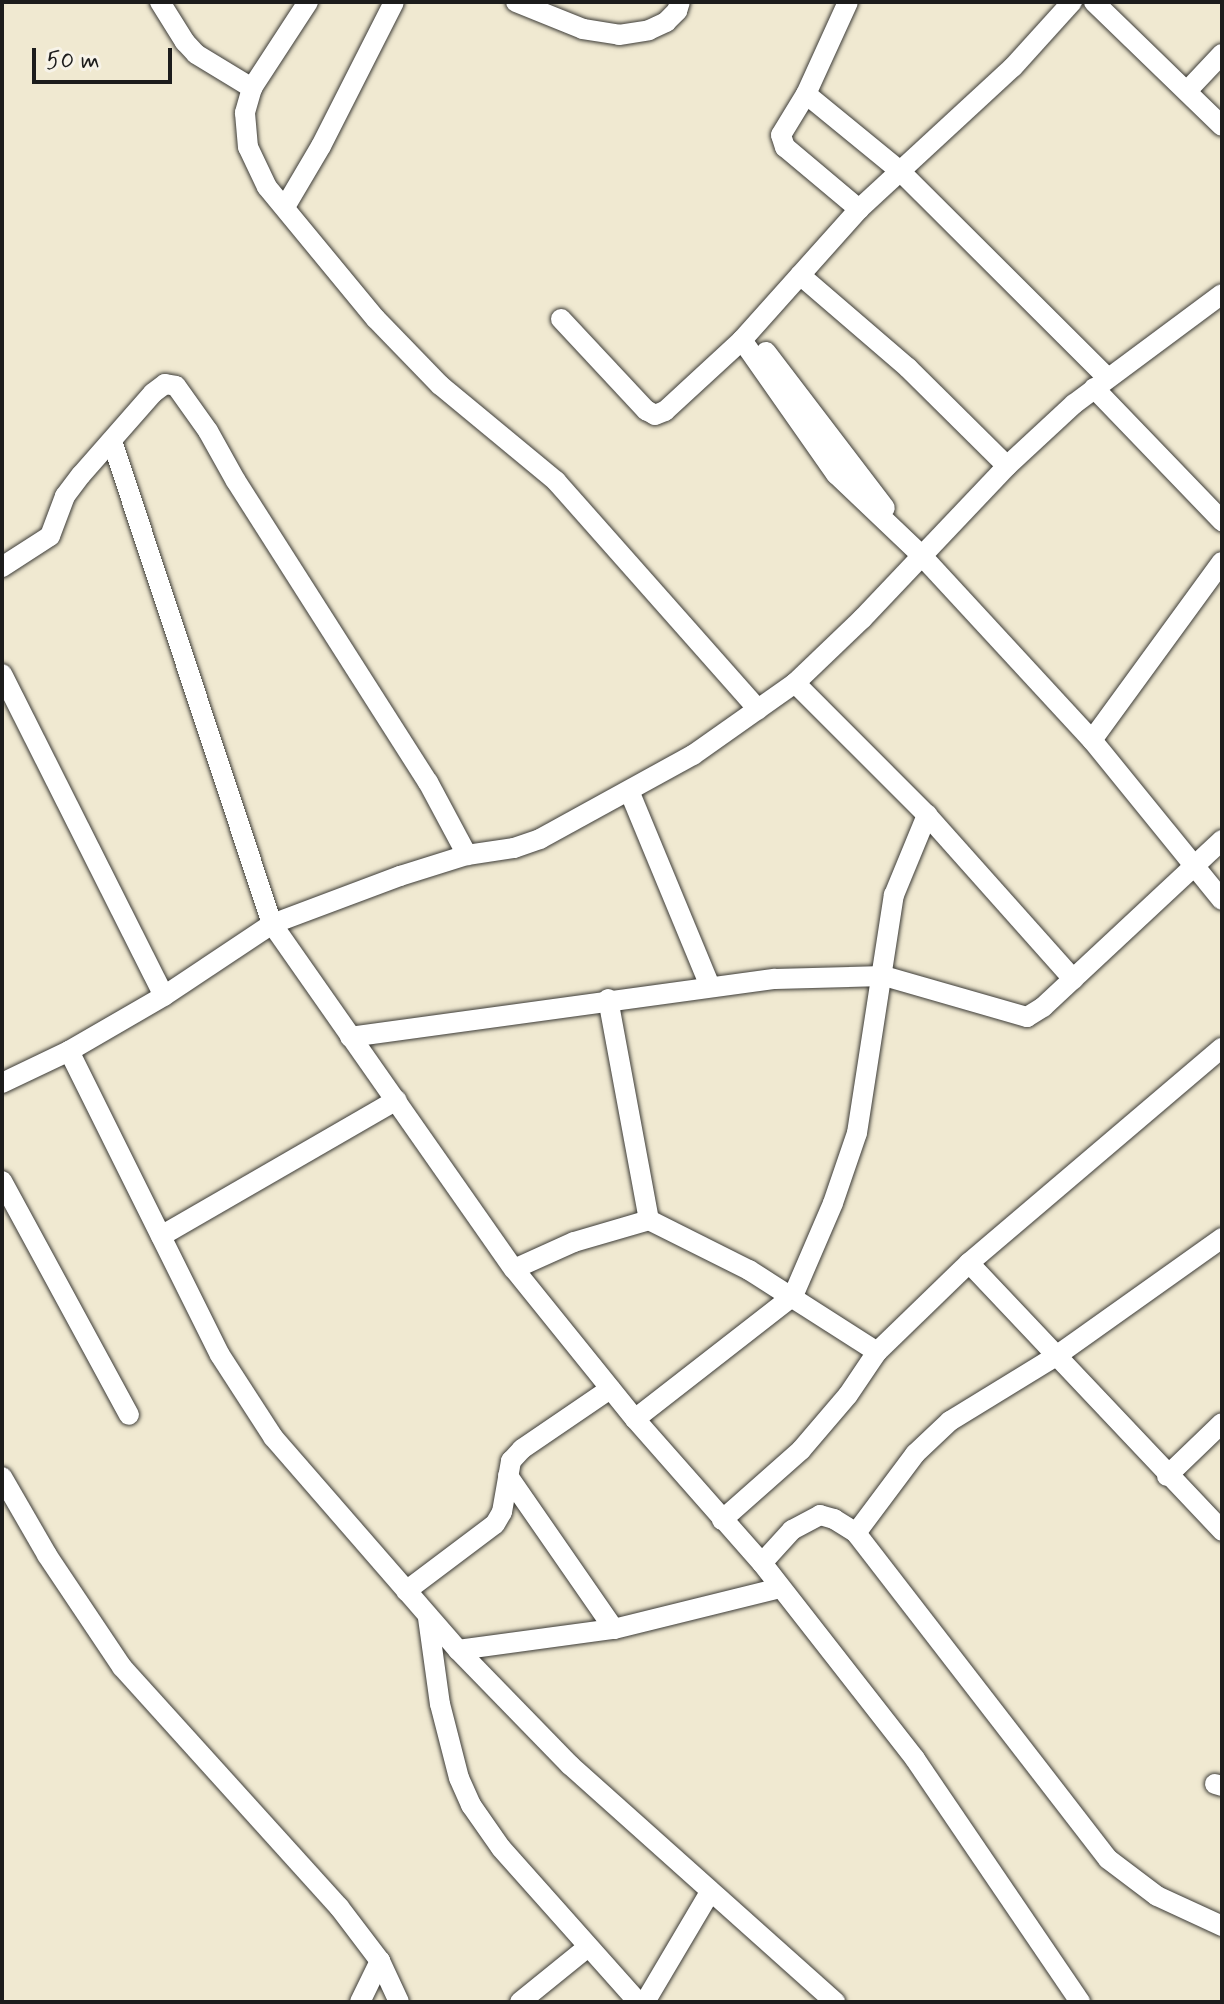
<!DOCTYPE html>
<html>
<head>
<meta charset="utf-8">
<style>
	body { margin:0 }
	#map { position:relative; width:1224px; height:2004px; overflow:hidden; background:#f0e9d1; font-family:Mynerve,sans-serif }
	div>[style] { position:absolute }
	.roads { filter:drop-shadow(0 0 2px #3c3b37) drop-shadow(0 0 2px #3c3b37) }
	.minor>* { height:20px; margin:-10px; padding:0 10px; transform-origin:10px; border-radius:10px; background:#fff }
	span { translate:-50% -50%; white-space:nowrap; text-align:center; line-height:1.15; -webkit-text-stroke:7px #f7f3e8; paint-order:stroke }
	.frame { position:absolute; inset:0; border:4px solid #1c1c1c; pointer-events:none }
	.scale { position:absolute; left:32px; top:48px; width:140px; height:36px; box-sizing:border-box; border:4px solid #1c1c1c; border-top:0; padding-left:10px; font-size:24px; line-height:28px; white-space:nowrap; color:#1c1c1c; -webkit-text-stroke:6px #f7f3e8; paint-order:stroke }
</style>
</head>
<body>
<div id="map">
	<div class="roads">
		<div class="minor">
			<div style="left:160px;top:2px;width:47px;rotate:58deg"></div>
			<div style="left:185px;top:42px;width:16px;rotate:47deg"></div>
			<div style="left:196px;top:54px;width:66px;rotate:31.3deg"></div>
			<div style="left:308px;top:2px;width:103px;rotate:123.1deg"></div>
			<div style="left:252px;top:88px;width:26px;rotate:106deg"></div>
			<div style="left:245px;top:113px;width:34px;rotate:85deg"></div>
			<div style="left:248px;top:147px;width:44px;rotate:64.6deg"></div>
			<div style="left:267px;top:187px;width:171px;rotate:50.5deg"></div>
			<div style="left:376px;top:319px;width:92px;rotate:45.9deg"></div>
			<div style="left:440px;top:385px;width:151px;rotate:39.6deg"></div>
			<div style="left:556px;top:481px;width:305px;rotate:48.5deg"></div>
			<div style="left:516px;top:2px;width:72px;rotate:21.9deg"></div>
			<div style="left:583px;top:29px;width:36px;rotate:9deg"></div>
			<div style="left:619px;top:35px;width:30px;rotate:-9deg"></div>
			<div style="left:649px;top:30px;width:19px;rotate:-25deg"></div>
			<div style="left:666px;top:22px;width:16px;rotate:-45deg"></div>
			<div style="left:677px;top:11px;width:9px;rotate:-72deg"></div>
			<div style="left:848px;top:2px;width:101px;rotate:114.5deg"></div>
			<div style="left:806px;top:94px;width:48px;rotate:121.4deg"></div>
			<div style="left:781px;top:135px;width:13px;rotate:72deg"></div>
			<div style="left:785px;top:147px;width:97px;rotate:40deg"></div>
			<div style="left:1094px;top:2px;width:178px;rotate:44.1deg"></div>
			<div style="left:1187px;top:91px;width:51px;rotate:-46.6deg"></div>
			<div style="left:806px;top:94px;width:120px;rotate:39.3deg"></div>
			<div style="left:899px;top:170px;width:293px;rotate:44.9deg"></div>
			<div style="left:285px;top:207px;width:71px;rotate:-59.5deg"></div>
			<div style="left:321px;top:146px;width:161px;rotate:-63.1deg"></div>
			<div style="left:800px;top:275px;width:143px;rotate:40.7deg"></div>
			<div style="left:908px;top:368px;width:139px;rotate:44.7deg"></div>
			<div style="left:561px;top:319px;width:125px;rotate:47deg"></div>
			<div style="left:646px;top:410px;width:10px;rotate:29deg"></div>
			<div style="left:655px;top:415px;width:11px;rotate:-22deg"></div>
			<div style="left:665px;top:411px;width:105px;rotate:-42.7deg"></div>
			<div style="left:742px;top:340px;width:176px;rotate:-48.2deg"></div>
			<div style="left:859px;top:209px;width:209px;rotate:-42.7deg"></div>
			<div style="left:1013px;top:67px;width:88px;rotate:-47.8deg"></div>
			<div style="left:742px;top:340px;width:164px;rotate:55deg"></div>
			<div style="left:836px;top:474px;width:119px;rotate:43.6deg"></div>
			<div style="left:922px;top:556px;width:251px;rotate:47.3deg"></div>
			<div style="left:1092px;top:740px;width:206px;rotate:50.9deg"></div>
			<div style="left:766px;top:352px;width:196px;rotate:52.7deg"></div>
			<div style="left:1094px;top:388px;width:185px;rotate:46.1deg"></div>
			<div style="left:112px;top:441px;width:509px;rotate:71.67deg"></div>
			<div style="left:272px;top:924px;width:421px;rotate:55deg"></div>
			<div style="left:514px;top:1269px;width:193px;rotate:51.1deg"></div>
			<div style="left:635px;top:1419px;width:192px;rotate:48.6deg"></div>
			<div style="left:762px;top:1563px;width:249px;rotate:52deg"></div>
			<div style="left:915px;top:1759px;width:294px;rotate:55.8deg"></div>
			<div style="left:2px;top:567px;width:57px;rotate:-32.9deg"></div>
			<div style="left:50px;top:536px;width:43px;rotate:-69.4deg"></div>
			<div style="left:65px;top:496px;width:26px;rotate:-53deg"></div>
			<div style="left:81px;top:475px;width:109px;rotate:-48.7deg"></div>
			<div style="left:153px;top:393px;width:15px;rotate:-37deg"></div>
			<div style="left:165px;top:384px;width:11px;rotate:10deg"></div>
			<div style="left:176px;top:386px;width:55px;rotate:54.6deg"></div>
			<div style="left:208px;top:431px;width:57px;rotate:60.8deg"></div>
			<div style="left:236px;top:481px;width:357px;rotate:57.5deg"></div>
			<div style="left:428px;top:782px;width:83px;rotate:61.9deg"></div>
			<div style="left:2px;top:674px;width:360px;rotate:63.3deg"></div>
			<div style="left:795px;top:683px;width:187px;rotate:45deg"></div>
			<div style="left:927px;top:815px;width:220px;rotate:48.3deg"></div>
			<div style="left:1092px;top:740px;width:220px;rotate:-53.9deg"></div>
			<div style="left:630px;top:793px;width:209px;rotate:67.5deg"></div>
			<div style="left:608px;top:999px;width:225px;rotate:79.5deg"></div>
			<div style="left:350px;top:1037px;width:429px;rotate:-7.8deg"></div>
			<div style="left:775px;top:979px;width:109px;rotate:-1.6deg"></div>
			<div style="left:884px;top:976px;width:149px;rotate:16deg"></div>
			<div style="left:1027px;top:1017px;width:19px;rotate:-32deg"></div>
			<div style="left:1043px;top:1007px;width:245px;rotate:-43deg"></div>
			<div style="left:69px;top:1051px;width:339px;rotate:63.6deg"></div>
			<div style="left:220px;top:1355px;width:98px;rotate:57.1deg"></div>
			<div style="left:273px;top:1437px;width:282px;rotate:49deg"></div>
			<div style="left:458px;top:1650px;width:161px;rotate:45.8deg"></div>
			<div style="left:570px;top:1765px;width:356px;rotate:41.8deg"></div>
			<div style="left:2px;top:1083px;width:74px;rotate:-25.5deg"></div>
			<div style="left:69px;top:1051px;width:110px;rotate:-30.1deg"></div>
			<div style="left:164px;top:996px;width:130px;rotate:-33.7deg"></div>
			<div style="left:272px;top:924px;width:137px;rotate:-20.6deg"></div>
			<div style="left:400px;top:876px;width:70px;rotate:-17.4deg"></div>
			<div style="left:467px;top:855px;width:48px;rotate:-8.5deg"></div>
			<div style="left:514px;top:848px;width:28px;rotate:-19deg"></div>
			<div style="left:540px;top:839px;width:175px;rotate:-28.8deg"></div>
			<div style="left:693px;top:755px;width:125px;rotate:-35.2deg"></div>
			<div style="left:795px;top:683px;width:93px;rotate:-43.7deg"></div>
			<div style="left:862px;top:619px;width:211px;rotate:-46.5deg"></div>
			<div style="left:1007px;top:466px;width:91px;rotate:-42.8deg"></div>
			<div style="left:1074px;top:404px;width:184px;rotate:-36.6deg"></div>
			<div style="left:2px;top:1181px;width:266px;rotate:61.5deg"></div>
			<div style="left:161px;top:1236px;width:272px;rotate:-30deg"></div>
			<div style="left:969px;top:1263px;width:369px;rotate:46.6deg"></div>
			<div style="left:514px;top:1269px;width:66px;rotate:-24.2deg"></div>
			<div style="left:574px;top:1242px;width:78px;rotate:-16.3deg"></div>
			<div style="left:649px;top:1220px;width:112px;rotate:26.6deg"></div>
			<div style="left:749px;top:1270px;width:152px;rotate:32.6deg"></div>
			<div style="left:635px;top:1419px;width:200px;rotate:-37.9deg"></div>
			<div style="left:793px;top:1296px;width:101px;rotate:-66.7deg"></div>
			<div style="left:833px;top:1203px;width:74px;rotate:-71.1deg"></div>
			<div style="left:857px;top:1133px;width:241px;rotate:-81.2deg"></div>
			<div style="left:894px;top:895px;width:87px;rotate:-67.6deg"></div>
			<div style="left:508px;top:1476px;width:186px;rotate:55.3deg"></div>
			<div style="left:1167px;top:1476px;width:76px;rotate:-43.9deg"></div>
			<div style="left:2px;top:1477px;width:90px;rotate:60deg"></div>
			<div style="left:47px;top:1555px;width:135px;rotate:56.2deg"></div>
			<div style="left:122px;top:1667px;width:324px;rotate:47.9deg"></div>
			<div style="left:339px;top:1907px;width:68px;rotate:52.8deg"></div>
			<div style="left:380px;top:1961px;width:45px;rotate:65.1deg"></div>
			<div style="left:722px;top:1520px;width:106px;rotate:-41.5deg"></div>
			<div style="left:801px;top:1450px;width:72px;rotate:-49.5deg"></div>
			<div style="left:848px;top:1395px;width:52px;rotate:-56deg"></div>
			<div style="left:877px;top:1352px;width:128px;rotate:-44.1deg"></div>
			<div style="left:969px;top:1263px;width:332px;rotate:-40.4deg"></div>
			<div style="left:856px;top:1533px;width:99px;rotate:-53.2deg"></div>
			<div style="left:915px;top:1454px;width:48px;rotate:-43.3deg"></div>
			<div style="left:950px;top:1421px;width:124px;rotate:-31.5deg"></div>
			<div style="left:1056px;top:1356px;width:204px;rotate:-35.4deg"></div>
			<div style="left:762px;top:1563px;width:45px;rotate:-47.7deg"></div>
			<div style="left:792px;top:1530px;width:32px;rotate:-28deg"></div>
			<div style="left:820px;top:1515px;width:15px;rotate:16deg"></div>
			<div style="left:834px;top:1519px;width:26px;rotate:32deg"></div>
			<div style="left:856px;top:1533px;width:412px;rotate:52.3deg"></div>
			<div style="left:1108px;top:1859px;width:61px;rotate:37.1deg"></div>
			<div style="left:1157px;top:1896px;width:72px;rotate:24.8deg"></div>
			<div style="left:406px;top:1591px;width:111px;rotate:-37deg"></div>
			<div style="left:495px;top:1524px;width:14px;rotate:-60deg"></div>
			<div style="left:502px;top:1512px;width:52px;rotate:-80deg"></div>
			<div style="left:511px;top:1461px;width:16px;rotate:-47deg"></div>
			<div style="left:522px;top:1449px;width:107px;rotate:-34.3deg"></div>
			<div style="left:428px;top:1618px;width:87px;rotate:82.1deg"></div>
			<div style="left:440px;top:1704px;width:76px;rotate:75.6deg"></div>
			<div style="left:459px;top:1778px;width:30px;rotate:66deg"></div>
			<div style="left:471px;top:1805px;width:52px;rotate:55.1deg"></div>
			<div style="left:501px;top:1848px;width:206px;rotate:48.3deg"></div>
			<div style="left:458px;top:1650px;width:157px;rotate:-7.7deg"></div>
			<div style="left:614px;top:1629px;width:171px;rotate:-13.9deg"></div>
			<div style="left:1215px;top:1784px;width:7px;rotate:16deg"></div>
			<div style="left:360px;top:2002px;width:46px;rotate:-64deg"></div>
			<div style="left:520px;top:2002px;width:87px;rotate:-39deg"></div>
			<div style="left:645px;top:2002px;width:128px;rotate:-59.4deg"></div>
		</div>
	</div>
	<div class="frame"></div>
	<div class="scale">50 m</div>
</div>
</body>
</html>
